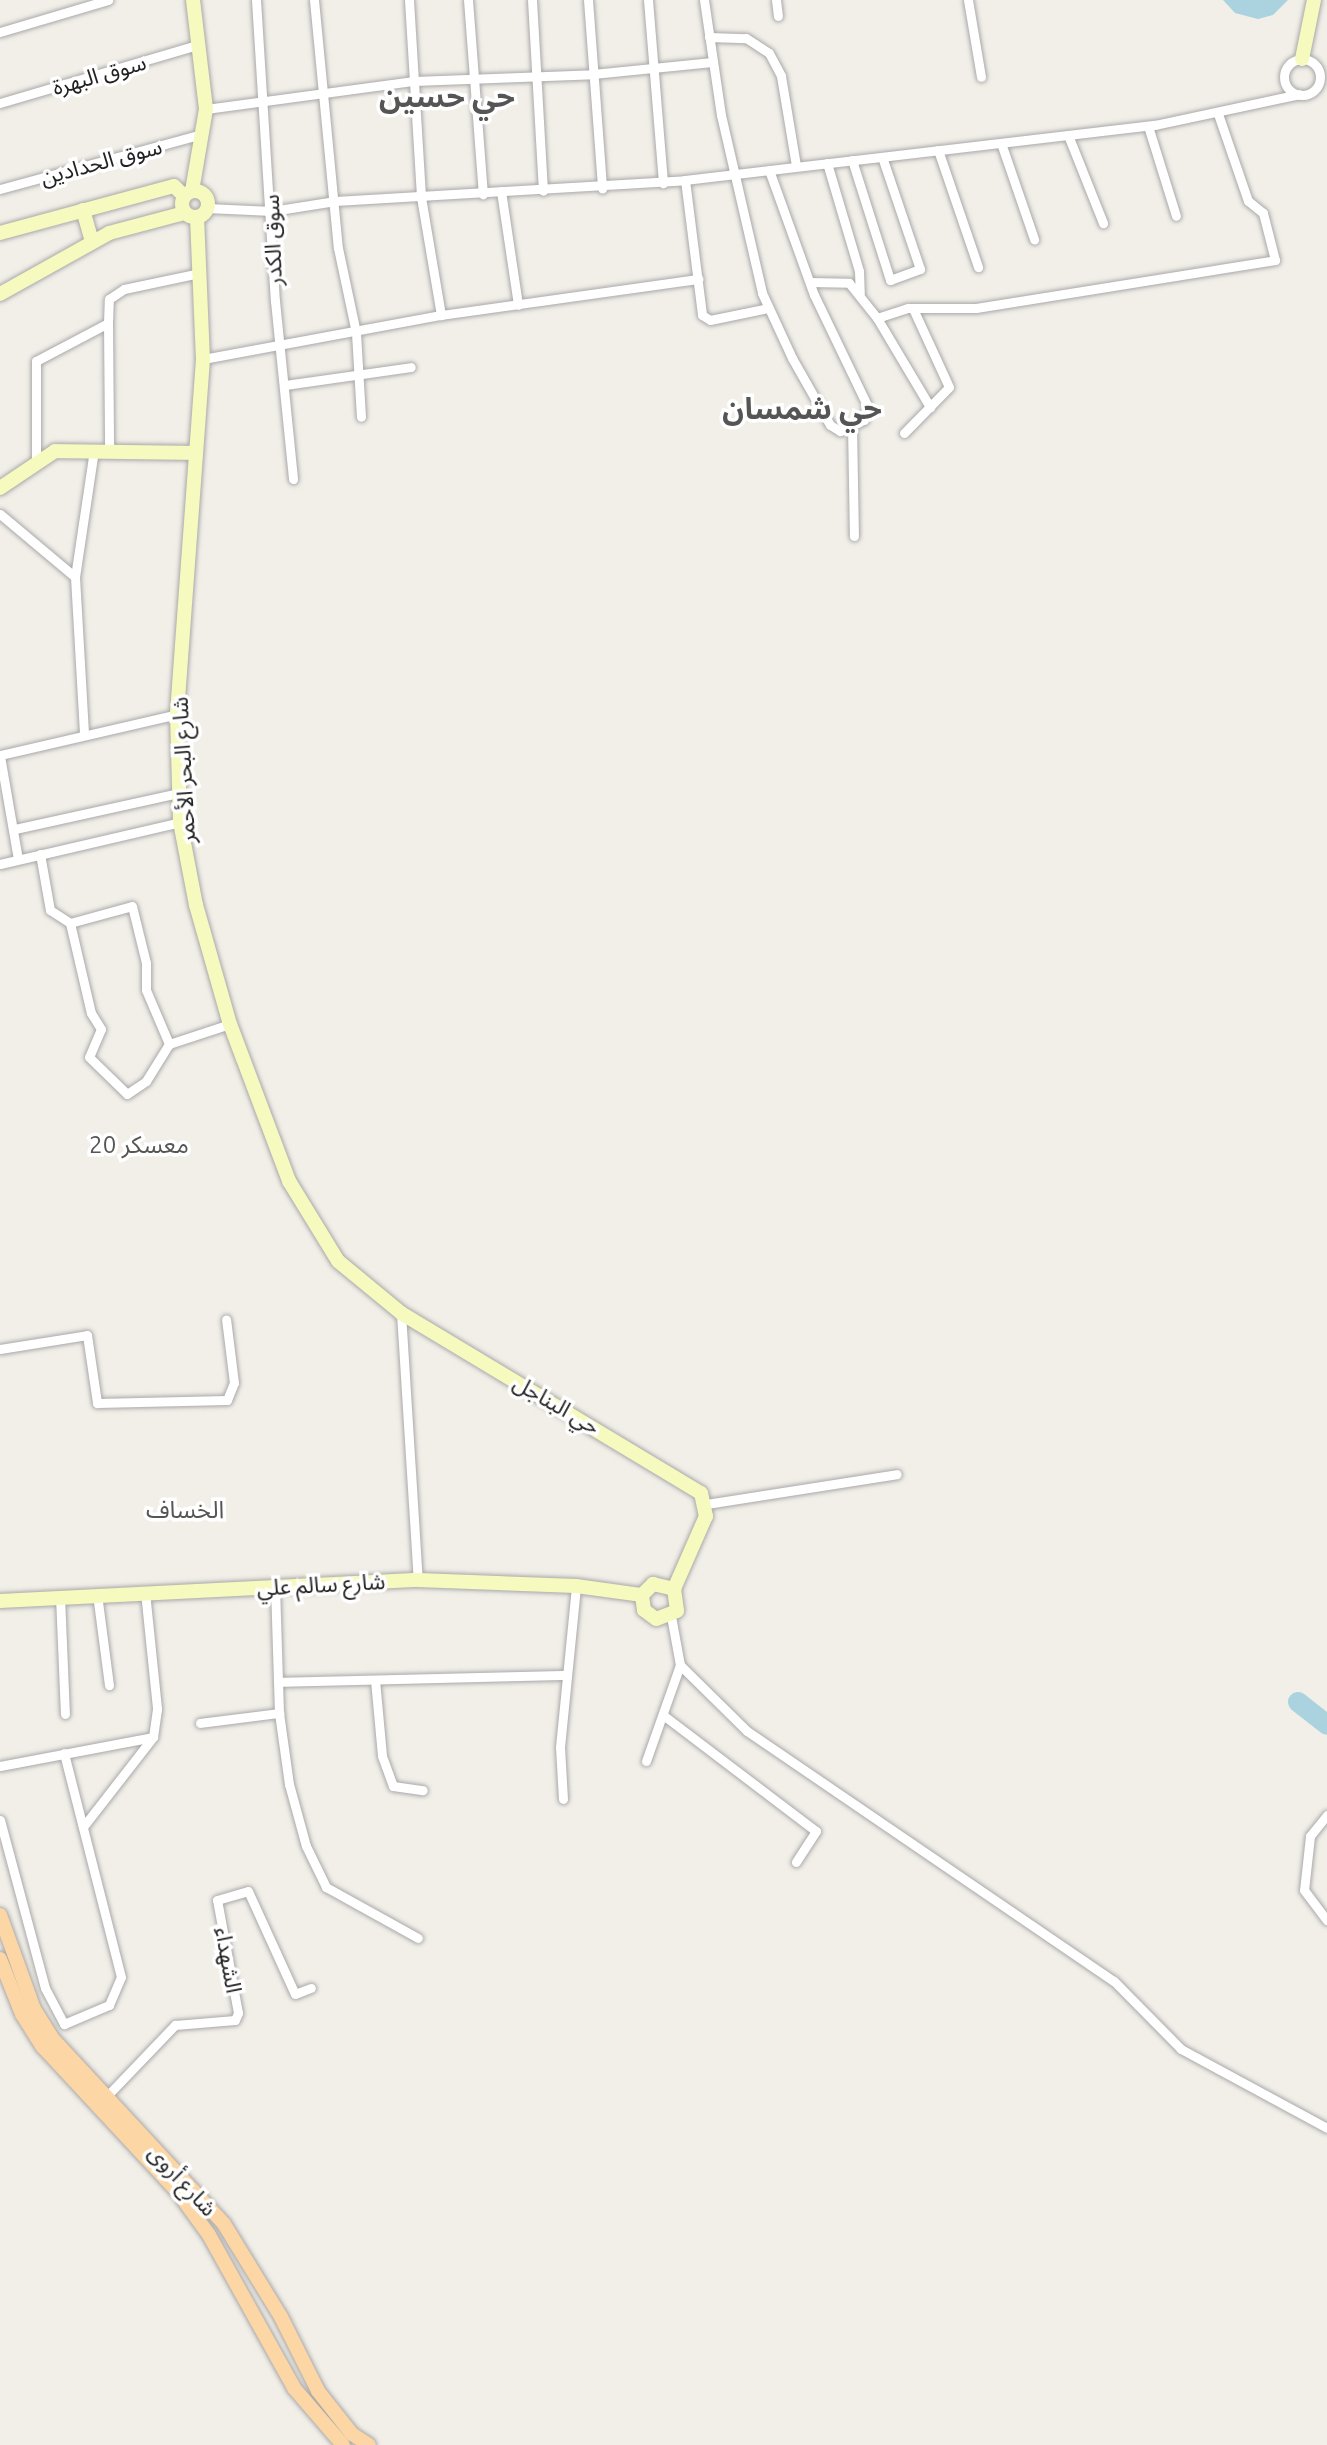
<!DOCTYPE html>
<html>
<head>
<meta charset="utf-8">
<style>
	body { margin:0 }
	#map { position:relative; width:1327px; height:2445px; overflow:hidden; background:#f2efe9; font-family:Ubuntu,"Noto Sans Arabic",sans-serif }
	div>[style] { position:absolute }
	.water>* { inset:0; background:#aad3df }
	.river>* { height:20px; margin:-10px; padding:0 10px; transform-origin:10px; border-radius:10px; background:#aad3df }
	.roads { filter:drop-shadow(0 0 2px #a9a9a9) drop-shadow(0 0 2px #a9a9a9) }
	.street>* { height:9px; margin:-4.5px; padding:0 4.5px; transform-origin:4.5px; border-radius:4.5px; background:#fff }
	.street>.ring { margin:-4.5px; padding:0; box-sizing:content-box; background:none; border:9px solid #fff; border-radius:50% }
	.secondary>* { height:14px; margin:-7px; padding:0 7px; transform-origin:7px; border-radius:7px; background:#f7fabf }
	.secondary>.ring { margin:-7px; padding:0; box-sizing:content-box; background:none; border:14px solid #f7fabf; border-radius:50% }
	.primary>* { height:14px; margin:-7px; padding:0 7px; transform-origin:7px; border-radius:7px; background:#fcd6a4 }
	span { translate:-50% -50%; white-space:nowrap; text-align:center; line-height:1.15; -webkit-text-stroke:7px #fff; paint-order:stroke }
	.street-label { font-size:22px; color:#222 }
	.neighbourhood-label { font-size:24px; color:#555 }
	.district-label { font-size:30px; color:#555; font-weight:700 }
</style>
</head>
<body>
<div id="map">
	<div class="water">
		<div style="clip-path:polygon(1223px 0,1288px 0,1273px 15px,1258px 19px,1235px 13px)"></div>
	</div>
	<div class="river">
		<div style="left:1298px;top:1702px;width:37px;rotate:38deg"></div>
	</div>
	<div class="roads">
		<div class="street">
			<div style="left:256px;top:0;width:302px;rotate:86.4deg"></div>
			<div style="left:275px;top:301px;width:179px;rotate:84.2deg"></div>
			<div style="left:314px;top:0;width:249px;rotate:84.5deg"></div>
			<div style="left:338px;top:248px;width:87px;rotate:78deg"></div>
			<div style="left:356px;top:333px;width:84px;rotate:86.6deg"></div>
			<div style="left:409px;top:0;width:197px;rotate:86.5deg"></div>
			<div style="left:421px;top:197px;width:120px;rotate:80.4deg"></div>
			<div style="left:468px;top:0;width:195px;rotate:85.6deg"></div>
			<div style="left:532px;top:0;width:191px;rotate:86.7deg"></div>
			<div style="left:588px;top:0;width:189px;rotate:85.7deg"></div>
			<div style="left:648px;top:0;width:184px;rotate:85.3deg"></div>
			<div style="left:704px;top:0;width:116px;rotate:81.6deg"></div>
			<div style="left:721px;top:115px;width:183px;rotate:77deg"></div>
			<div style="left:762px;top:293px;width:72px;rotate:65.2deg"></div>
			<div style="left:792px;top:358px;width:77px;rotate:60.4deg"></div>
			<div style="left:830px;top:425px;width:12px;rotate:31deg"></div>
			<div style="left:840px;top:431px;width:26px;rotate:-25deg"></div>
			<div style="left:864px;top:420px;width:15px;rotate:-79deg"></div>
			<div style="left:867px;top:405px;width:122px;rotate:-115.7deg"></div>
			<div style="left:814px;top:295px;width:133px;rotate:-109.8deg"></div>
			<div style="left:776px;top:0;width:16px;rotate:83deg"></div>
			<div style="left:968px;top:0;width:78px;rotate:80.4deg"></div>
			<div style="left:0;top:32px;width:113px;rotate:-16.5deg"></div>
			<div style="left:709px;top:37px;width:37px;rotate:2deg"></div>
			<div style="left:746px;top:38px;width:27px;rotate:33deg"></div>
			<div style="left:769px;top:53px;width:26px;rotate:62deg"></div>
			<div style="left:781px;top:76px;width:91px;rotate:80.5deg"></div>
			<div class="ring" style="left:1284px;top:59px;width:27px;height:27px"></div>
			<div style="left:0;top:103px;width:205px;rotate:-16.4deg"></div>
			<div style="left:206px;top:109px;width:210px;rotate:-7.7deg"></div>
			<div style="left:414px;top:81px;width:179px;rotate:-2.2deg"></div>
			<div style="left:593px;top:74px;width:120px;rotate:-5.8deg"></div>
			<div style="left:1148px;top:126px;width:94px;rotate:72.7deg"></div>
			<div style="left:1068px;top:135px;width:95px;rotate:68.3deg"></div>
			<div style="left:1001px;top:143px;width:102px;rotate:71deg"></div>
			<div style="left:938px;top:150px;width:124px;rotate:71.1deg"></div>
			<div style="left:852px;top:160px;width:126px;rotate:72.4deg"></div>
			<div style="left:890px;top:280px;width:32px;rotate:-20deg"></div>
			<div style="left:920px;top:269px;width:118px;rotate:-108.7deg"></div>
			<div style="left:827px;top:163px;width:113px;rotate:73.5deg"></div>
			<div style="left:859px;top:271px;width:23px;rotate:88deg"></div>
			<div style="left:685px;top:180px;width:136px;rotate:82.8deg"></div>
			<div style="left:702px;top:315px;width:9px;rotate:32deg"></div>
			<div style="left:710px;top:320px;width:59px;rotate:-11.7deg"></div>
			<div style="left:0;top:189px;width:209px;rotate:-15.2deg"></div>
			<div style="left:501px;top:191px;width:115px;rotate:81.5deg"></div>
			<div style="left:207px;top:208px;width:65px;rotate:2.6deg"></div>
			<div style="left:272px;top:211px;width:64px;rotate:-9deg"></div>
			<div style="left:335px;top:201px;width:351px;rotate:-3.4deg"></div>
			<div style="left:685px;top:180px;width:473px;rotate:-6.7deg"></div>
			<div style="left:1155px;top:125px;width:147px;rotate:-12.1deg"></div>
			<div style="left:810px;top:282px;width:39px;rotate:1deg"></div>
			<div style="left:849px;top:283px;width:45px;rotate:51.3deg"></div>
			<div style="left:877px;top:318px;width:33px;rotate:-18deg"></div>
			<div style="left:908px;top:308px;width:68px"></div>
			<div style="left:976px;top:308px;width:303px;rotate:-9.1deg"></div>
			<div style="left:1275px;top:260px;width:49px;rotate:-104.3deg"></div>
			<div style="left:1263px;top:213px;width:19px;rotate:-141deg"></div>
			<div style="left:1248px;top:201px;width:92px;rotate:-109deg"></div>
			<div style="left:877px;top:318px;width:104px;rotate:59.2deg"></div>
			<div style="left:108px;top:323px;width:126px;rotate:89.5deg"></div>
			<div style="left:203px;top:359px;width:242px;rotate:-10.5deg"></div>
			<div style="left:441px;top:315px;width:260px;rotate:-8deg"></div>
			<div style="left:285px;top:385px;width:127px;rotate:-8.1deg"></div>
			<div style="left:852px;top:425px;width:111px;rotate:89deg"></div>
			<div style="left:904px;top:433px;width:64px;rotate:-45.6deg"></div>
			<div style="left:949px;top:387px;width:84px;rotate:-114.7deg"></div>
			<div style="left:36px;top:463px;width:102px;rotate:-90deg"></div>
			<div style="left:36px;top:361px;width:81px;rotate:-27.8deg"></div>
			<div style="left:108px;top:323px;width:24px;rotate:-88deg"></div>
			<div style="left:109px;top:299px;width:18px;rotate:-34deg"></div>
			<div style="left:124px;top:289px;width:78px;rotate:-11.9deg"></div>
			<div style="left:0;top:514px;width:98px;rotate:40deg"></div>
			<div style="left:75px;top:577px;width:156px;rotate:86.7deg"></div>
			<div style="left:75px;top:577px;width:128px;rotate:-81.5deg"></div>
			<div style="left:0;top:755px;width:182px;rotate:-13deg"></div>
			<div style="left:0;top:756px;width:105px;rotate:80.1deg"></div>
			<div style="left:15px;top:829px;width:168px;rotate:-12.4deg"></div>
			<div style="left:40px;top:854px;width:57px;rotate:79.9deg"></div>
			<div style="left:50px;top:910px;width:24px;rotate:33deg"></div>
			<div style="left:70px;top:923px;width:64px;rotate:-15.3deg"></div>
			<div style="left:132px;top:906px;width:59px;rotate:76.2deg"></div>
			<div style="left:146px;top:963px;width:27px;rotate:90deg"></div>
			<div style="left:146px;top:990px;width:59px;rotate:66.9deg"></div>
			<div style="left:169px;top:1044px;width:64px;rotate:-18.2deg"></div>
			<div style="left:0;top:864px;width:185px;rotate:-13.1deg"></div>
			<div style="left:70px;top:923px;width:92px;rotate:76.9deg"></div>
			<div style="left:91px;top:1013px;width:19px;rotate:58deg"></div>
			<div style="left:101px;top:1029px;width:30px;rotate:113deg"></div>
			<div style="left:89px;top:1057px;width:53px;rotate:44.2deg"></div>
			<div style="left:127px;top:1094px;width:23px;rotate:-34deg"></div>
			<div style="left:146px;top:1081px;width:44px;rotate:-58.1deg"></div>
			<div style="left:401px;top:1313px;width:268px;rotate:86.4deg"></div>
			<div style="left:0;top:1349px;width:88px;rotate:-9.1deg"></div>
			<div style="left:87px;top:1335px;width:69px;rotate:81.6deg"></div>
			<div style="left:97px;top:1403px;width:130px;rotate:-1.3deg"></div>
			<div style="left:227px;top:1400px;width:18px;rotate:-68deg"></div>
			<div style="left:234px;top:1383px;width:64px;rotate:-97.1deg"></div>
			<div style="left:706px;top:1504px;width:193px;rotate:-8.9deg"></div>
			<div style="left:275px;top:1586px;width:127px;rotate:88.2deg"></div>
			<div style="left:279px;top:1713px;width:72px;rotate:82deg"></div>
			<div style="left:289px;top:1784px;width:64px;rotate:74.7deg"></div>
			<div style="left:306px;top:1846px;width:46px;rotate:64deg"></div>
			<div style="left:326px;top:1887px;width:105px;rotate:29deg"></div>
			<div style="left:145px;top:1592px;width:118px;rotate:84.1deg"></div>
			<div style="left:157px;top:1709px;width:28px;rotate:98deg"></div>
			<div style="left:97px;top:1594px;width:92px;rotate:82.5deg"></div>
			<div style="left:60px;top:1596px;width:118px;rotate:87.6deg"></div>
			<div style="left:671px;top:1616px;width:50px;rotate:79.6deg"></div>
			<div style="left:680px;top:1665px;width:94px;rotate:44.6deg"></div>
			<div style="left:747px;top:1731px;width:444px;rotate:34.3deg"></div>
			<div style="left:1114px;top:1981px;width:95px;rotate:45.4deg"></div>
			<div style="left:1181px;top:2049px;width:166px;rotate:28.4deg"></div>
			<div style="left:375px;top:1680px;width:76px;rotate:84.7deg"></div>
			<div style="left:382px;top:1756px;width:32px;rotate:70deg"></div>
			<div style="left:393px;top:1786px;width:30px;rotate:8deg"></div>
			<div style="left:278px;top:1682px;width:289px;rotate:-1.4deg"></div>
			<div style="left:663px;top:1715px;width:192px;rotate:37.2deg"></div>
			<div style="left:816px;top:1831px;width:37px;rotate:123deg"></div>
			<div style="left:200px;top:1723px;width:80px;rotate:-7.2deg"></div>
			<div style="left:646px;top:1761px;width:102px;rotate:-70.5deg"></div>
			<div style="left:0;top:1766px;width:156px;rotate:-10.7deg"></div>
			<div style="left:153px;top:1737px;width:114px;rotate:127.9deg"></div>
			<div style="left:563px;top:1799px;width:52px;rotate:-93.3deg"></div>
			<div style="left:560px;top:1747px;width:162px;rotate:-84.3deg"></div>
			<div style="left:1327px;top:1815px;width:27px;rotate:129deg"></div>
			<div style="left:1310px;top:1836px;width:54px;rotate:96.3deg"></div>
			<div style="left:1304px;top:1890px;width:38px;rotate:53deg"></div>
			<div style="left:0;top:1820px;width:174px;rotate:75deg"></div>
			<div style="left:45px;top:1988px;width:41px;rotate:62.2deg"></div>
			<div style="left:64px;top:2024px;width:49px;rotate:-22.9deg"></div>
			<div style="left:109px;top:2005px;width:30px;rotate:-67deg"></div>
			<div style="left:121px;top:1977px;width:231px;rotate:-104.3deg"></div>
			<div style="left:104px;top:2099px;width:103px;rotate:-46.2deg"></div>
			<div style="left:175px;top:2025px;width:60px;rotate:-4.8deg"></div>
			<div style="left:235px;top:2020px;width:8px;rotate:-67deg"></div>
			<div style="left:238px;top:2013px;width:115px;rotate:-100.5deg"></div>
			<div style="left:217px;top:1900px;width:32px;rotate:-16deg"></div>
			<div style="left:248px;top:1891px;width:113px;rotate:65.5deg"></div>
			<div style="left:295px;top:1994px;width:17px;rotate:-21deg"></div>
		</div>
		<div class="secondary">
			<div style="left:1302px;top:59px;width:60px;rotate:-78.5deg"></div>
			<div class="ring" style="left:182px;top:191px;width:12px;height:12px"></div>
			<div style="left:192px;top:191px;width:83px;rotate:-80.3deg"></div>
			<div style="left:206px;top:109px;width:110px;rotate:-96.8deg"></div>
			<div style="left:83px;top:210px;width:33px;rotate:74deg"></div>
			<div style="left:197px;top:217px;width:142px;rotate:87.6deg"></div>
			<div style="left:203px;top:359px;width:356px;rotate:94.2deg"></div>
			<div style="left:177px;top:714px;width:108px;rotate:88.4deg"></div>
			<div style="left:180px;top:822px;width:85px;rotate:79.1deg"></div>
			<div style="left:196px;top:905px;width:124px;rotate:74.1deg"></div>
			<div style="left:230px;top:1024px;width:168px;rotate:69.4deg"></div>
			<div style="left:289px;top:1181px;width:94px;rotate:58.5deg"></div>
			<div style="left:338px;top:1261px;width:82px;rotate:39.5deg"></div>
			<div style="left:401px;top:1313px;width:350px;rotate:31deg"></div>
			<div style="left:701px;top:1493px;width:24px;rotate:78deg"></div>
			<div style="left:706px;top:1516px;width:80px;rotate:113.7deg"></div>
			<div style="left:674px;top:1589px;width:22px;rotate:82deg"></div>
			<div style="left:677px;top:1611px;width:22px;rotate:159deg"></div>
			<div style="left:656px;top:1619px;width:15px;rotate:-143deg"></div>
			<div style="left:644px;top:1610px;width:15px;rotate:-98deg"></div>
			<div style="left:642px;top:1595px;width:16px;rotate:-45deg"></div>
			<div style="left:653px;top:1584px;width:22px;rotate:13deg"></div>
			<div style="left:0;top:233px;width:180px;rotate:-15.1deg"></div>
			<div style="left:174px;top:186px;width:14px;rotate:45deg"></div>
			<div style="left:0;top:294px;width:125px;rotate:-29.2deg"></div>
			<div style="left:109px;top:233px;width:78px;rotate:-14.9deg"></div>
			<div style="left:0;top:488px;width:66px;rotate:-33.9deg"></div>
			<div style="left:55px;top:451px;width:139px;rotate:0.8deg"></div>
			<div style="left:0;top:1601px;width:419px;rotate:-2.9deg"></div>
			<div style="left:418px;top:1580px;width:158px;rotate:2.2deg"></div>
			<div style="left:576px;top:1586px;width:67px;rotate:7.8deg"></div>
		</div>
		<div class="primary">
			<div style="left:0;top:1915px;width:100px;rotate:70.1deg"></div>
			<div style="left:34px;top:2009px;width:34px;rotate:58deg"></div>
			<div style="left:52px;top:2038px;width:253px;rotate:47.2deg"></div>
			<div style="left:224px;top:2224px;width:109px;rotate:58.5deg"></div>
			<div style="left:281px;top:2317px;width:83px;rotate:63.4deg"></div>
			<div style="left:318px;top:2391px;width:55px;rotate:51.7deg"></div>
			<div style="left:352px;top:2434px;width:20px;rotate:33deg"></div>
			<div style="left:0;top:1959px;width:59px;rotate:68.2deg"></div>
			<div style="left:22px;top:2014px;width:39px;rotate:58deg"></div>
			<div style="left:43px;top:2047px;width:197px;rotate:47.1deg"></div>
			<div style="left:177px;top:2191px;width:54px;rotate:54deg"></div>
			<div style="left:209px;top:2235px;width:175px;rotate:60.9deg"></div>
			<div style="left:294px;top:2388px;width:75px;rotate:49.3deg"></div>
		</div>
	</div>
	<div class="street-label">
		<span style="left:99px;top:74px;rotate:-16deg">سوق البهرة</span>
		<span style="left:101px;top:161px;rotate:-15deg">سوق الحدادين</span>
		<span style="left:272px;top:240px;rotate:-92deg">سوق الكدر</span>
		<span style="left:183px;top:770px;rotate:-93deg">شارع البحر الأحمر</span>
		<span style="left:557px;top:1404px;rotate:30deg">حي البناجل</span>
		<span style="left:321px;top:1584px;rotate:-3deg">شارع سالم علي</span>
		<span style="left:229px;top:1960px;rotate:80deg">الشهداء</span>
		<span style="left:183px;top:2180px;rotate:47deg">شارع أروى</span>
	</div>
	<div class="neighbourhood-label">
		<span style="left:139px;top:1145px">معسكر 20</span>
		<span style="left:185px;top:1510px">الخساف</span>
	</div>
	<div class="district-label">
		<span style="left:447px;top:96px">حي حسين</span>
		<span style="left:802px;top:408px">حي شمسان</span>
	</div>
</div>
</body>
</html>
